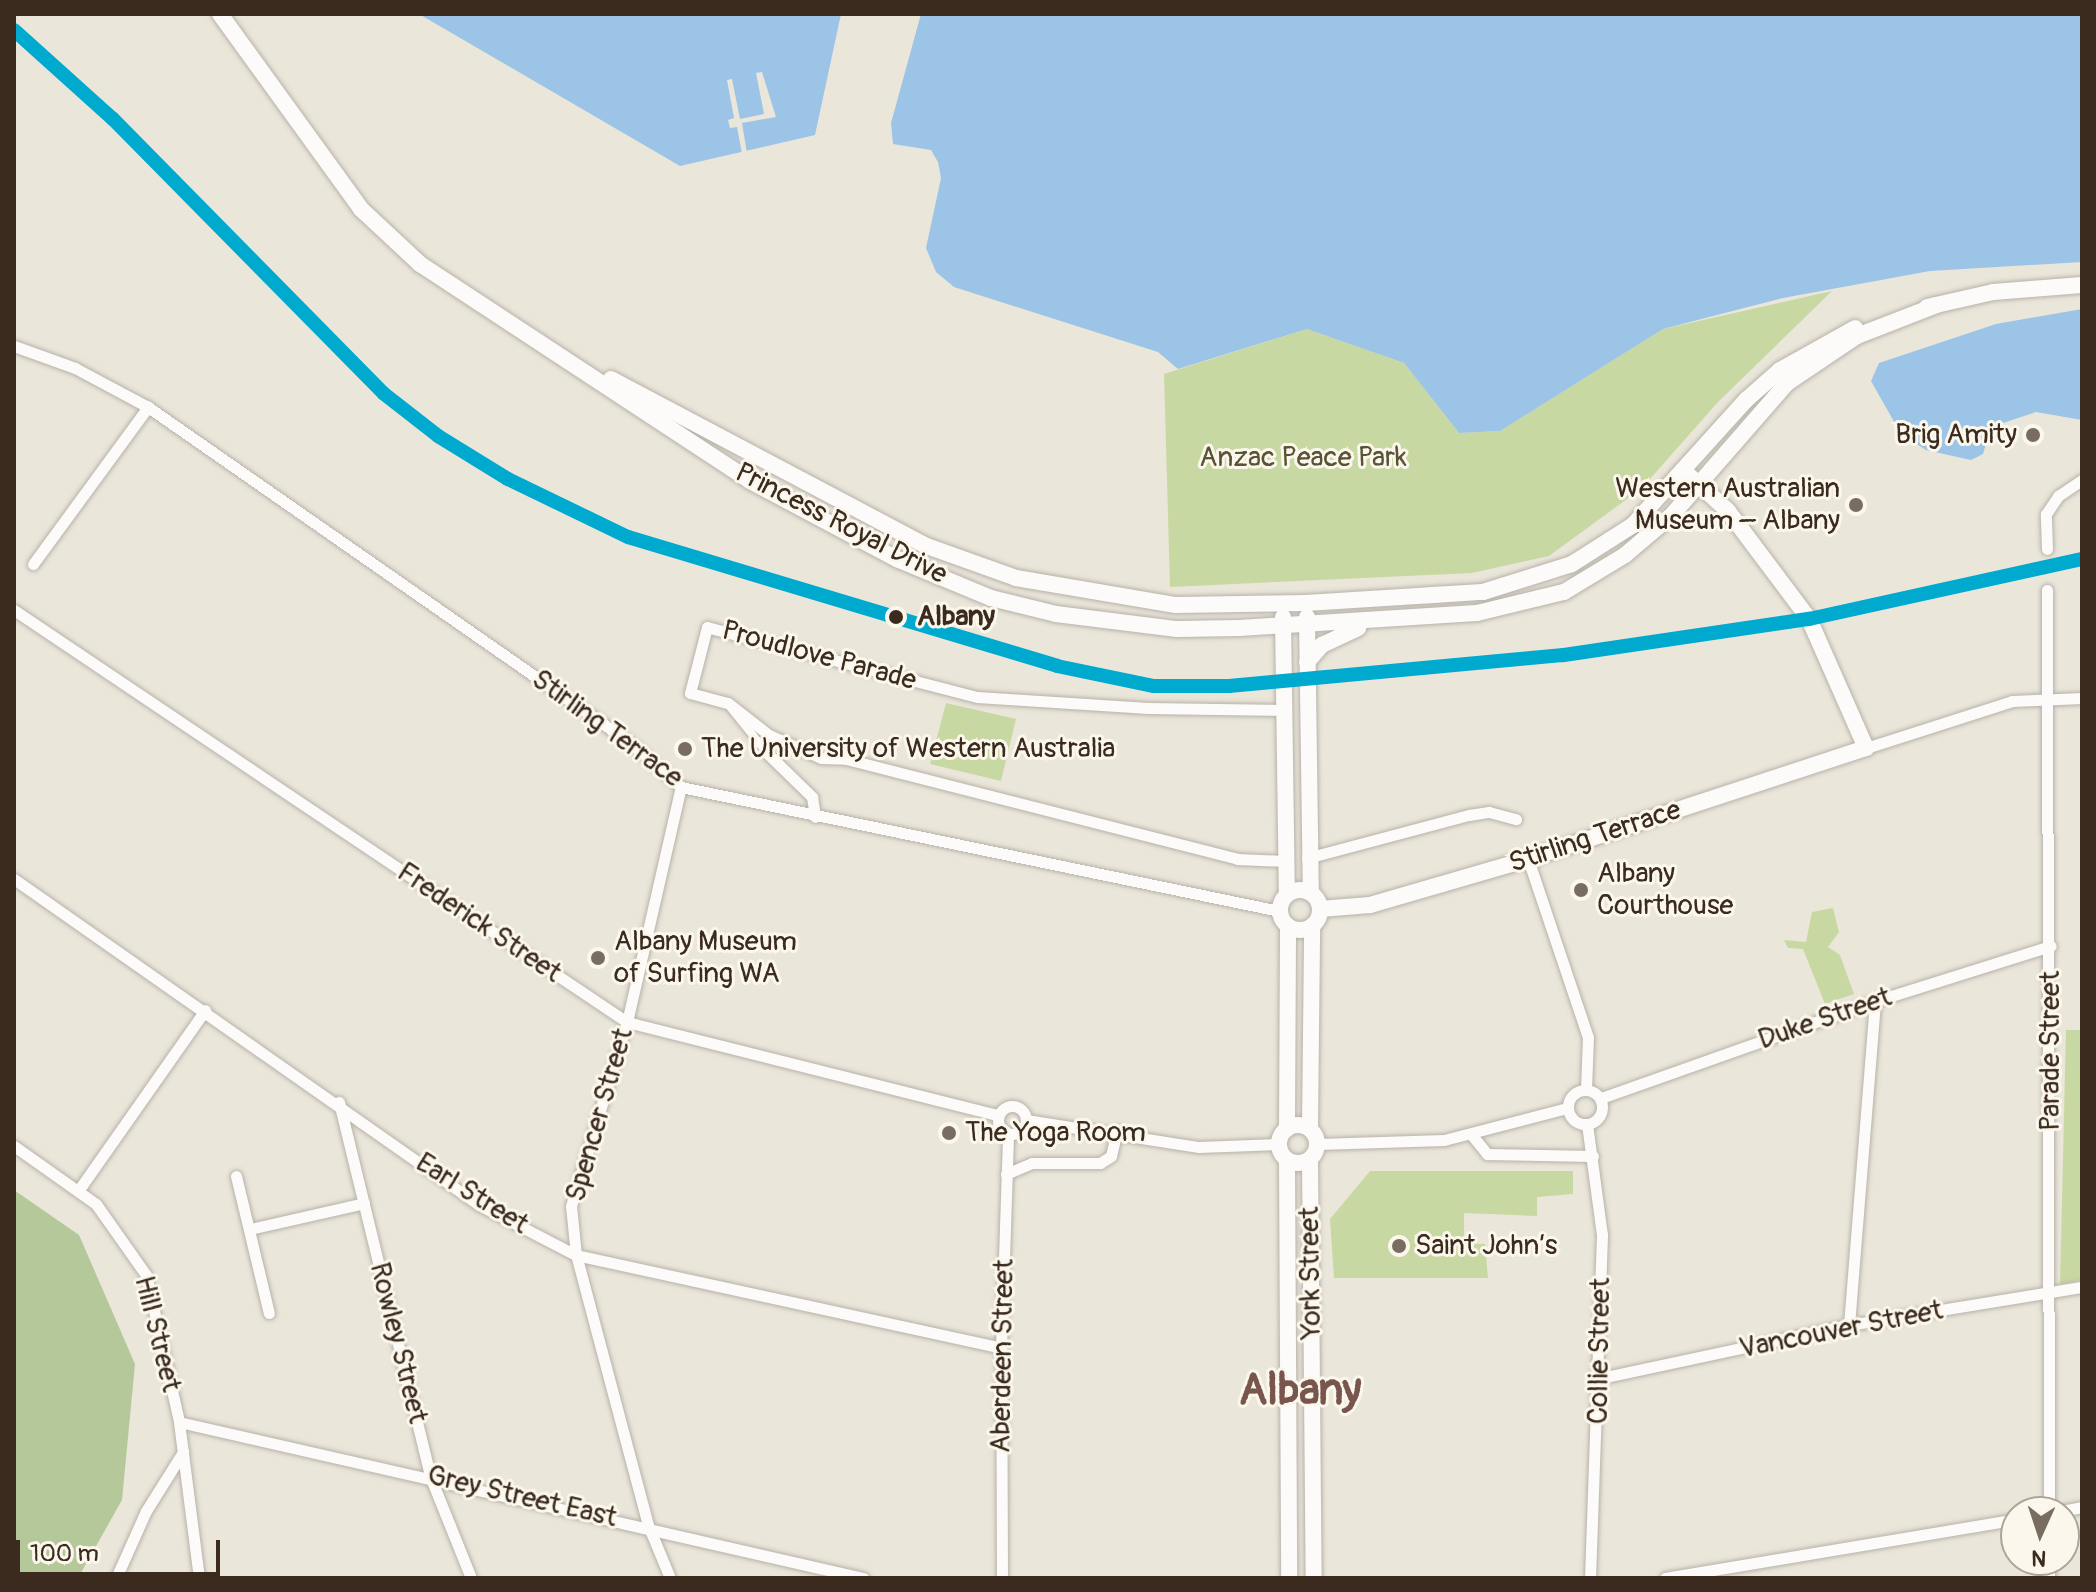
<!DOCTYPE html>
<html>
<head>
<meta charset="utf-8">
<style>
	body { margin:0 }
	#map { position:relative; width:2096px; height:1592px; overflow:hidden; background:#ebe6da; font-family:Pangolin,sans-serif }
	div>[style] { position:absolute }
	.green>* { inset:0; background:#c8d8a2 }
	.forest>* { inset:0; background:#b5c89a }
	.water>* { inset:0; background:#9bc4e6 }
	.pier>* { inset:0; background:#ebe6da }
	.roads { filter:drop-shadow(0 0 2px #b7b2aa) drop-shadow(0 0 2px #b7b2aa) }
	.pedestrian>* { height:8px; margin:-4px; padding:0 4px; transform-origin:4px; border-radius:4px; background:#fcfbf9 }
	.minor>* { height:11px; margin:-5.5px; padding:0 5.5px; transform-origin:5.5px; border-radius:5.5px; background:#fcfbf9 }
	.minor>.ring { margin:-5.5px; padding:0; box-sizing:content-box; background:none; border:11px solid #fcfbf9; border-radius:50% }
	.secondary>* { height:16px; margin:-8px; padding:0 8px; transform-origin:8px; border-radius:8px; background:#fcfbf9 }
	.secondary>.ring { margin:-8px; padding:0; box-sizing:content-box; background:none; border:16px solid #fcfbf9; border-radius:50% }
	.rail-1>* { height:14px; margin:-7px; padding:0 7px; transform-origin:7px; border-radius:7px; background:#00a9ce }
	.dots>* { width:22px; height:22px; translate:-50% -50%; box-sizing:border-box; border:4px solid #fbf7ec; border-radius:50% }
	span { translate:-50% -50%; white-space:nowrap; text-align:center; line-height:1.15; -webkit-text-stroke:6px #fbf7ec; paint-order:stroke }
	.poi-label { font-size:28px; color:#3b2a1e }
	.right { translate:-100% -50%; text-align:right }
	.left { translate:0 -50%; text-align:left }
	.park-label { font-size:28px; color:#575334 }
	.street-label { font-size:28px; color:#3b2a1e }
	.stop-label { font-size:28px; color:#3b2a1e; font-weight:700 }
	.town-label { font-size:44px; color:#78564d; font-weight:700 }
	.frame { position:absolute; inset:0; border:16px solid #3b2a1e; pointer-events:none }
	.north { position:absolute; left:2000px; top:1496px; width:80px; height:80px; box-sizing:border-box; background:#fbf7ec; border:2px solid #aea59a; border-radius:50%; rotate:183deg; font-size:22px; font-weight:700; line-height:32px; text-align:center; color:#3b2a1e }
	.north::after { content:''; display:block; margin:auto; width:28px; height:36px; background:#796c60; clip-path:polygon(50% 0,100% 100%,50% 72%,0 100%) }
	.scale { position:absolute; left:16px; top:1540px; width:204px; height:36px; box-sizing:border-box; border:4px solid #3b2a1e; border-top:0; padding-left:10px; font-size:24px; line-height:28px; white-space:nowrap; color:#3b2a1e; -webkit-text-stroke:6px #fbf7ec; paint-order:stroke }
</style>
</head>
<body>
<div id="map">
	<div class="green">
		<div style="clip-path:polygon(1832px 291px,1718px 402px,1642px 488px,1549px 556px,1472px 573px,1170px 587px,1164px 374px,1307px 329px,1404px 363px,1459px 433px,1500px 431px,1663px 329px)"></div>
		<div style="clip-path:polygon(946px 703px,1016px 719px,1001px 781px,930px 764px)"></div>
		<div style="clip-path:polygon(1833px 908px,1839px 932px,1828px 947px,1840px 955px,1854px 994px,1825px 1004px,1803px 949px,1788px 948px,1784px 940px,1806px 942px,1812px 912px)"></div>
		<div style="clip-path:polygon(2066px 1030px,2082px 1030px,2082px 1280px,2060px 1284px)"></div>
		<div style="clip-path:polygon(1370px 1171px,1573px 1171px,1573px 1194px,1537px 1197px,1537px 1216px,1464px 1213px,1464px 1244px,1485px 1244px,1488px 1278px,1334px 1278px,1330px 1219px)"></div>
	</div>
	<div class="forest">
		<div style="clip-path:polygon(14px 1190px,79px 1235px,135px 1364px,122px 1500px,78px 1578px,14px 1578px)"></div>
	</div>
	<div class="water">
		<div style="clip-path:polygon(419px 14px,841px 14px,815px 135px,680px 166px)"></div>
		<div style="clip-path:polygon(921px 14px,2082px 14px,2082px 262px,1930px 271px,1783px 298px,1663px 329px,1500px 431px,1459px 433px,1404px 363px,1307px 329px,1178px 369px,1158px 352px,954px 287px,936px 272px,926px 248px,941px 178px,938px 162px,931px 150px,893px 144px,891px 123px)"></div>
		<div style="clip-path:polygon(2082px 309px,2082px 420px,2036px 412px,1991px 427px,1983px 454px,1971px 460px,1926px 450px,1901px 434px,1871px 381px,1879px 363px,1996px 324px)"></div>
	</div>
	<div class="pier">
		<div style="clip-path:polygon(762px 72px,776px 117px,742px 123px,747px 153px,742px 154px,737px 127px,730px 128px,728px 120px,734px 118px,727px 80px,732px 79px,740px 119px,764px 114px,756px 73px)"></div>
	</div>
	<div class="roads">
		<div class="pedestrian">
			<div style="left:731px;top:708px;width:59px;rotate:51.2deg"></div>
		</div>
		<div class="minor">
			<div style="left:14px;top:346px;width:65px;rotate:19.8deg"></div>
			<div style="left:75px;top:368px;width:83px;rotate:28.1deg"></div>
			<div style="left:148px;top:407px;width:590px;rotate:34.85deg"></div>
			<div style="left:632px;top:744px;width:65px;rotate:41.3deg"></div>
			<div style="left:681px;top:787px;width:611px;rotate:11.71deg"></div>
			<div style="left:2047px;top:549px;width:35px;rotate:-92deg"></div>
			<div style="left:2046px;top:514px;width:22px;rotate:-56deg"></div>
			<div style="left:2058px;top:496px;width:29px;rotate:-34deg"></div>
			<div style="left:33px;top:564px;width:195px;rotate:-53.8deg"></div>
			<div style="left:2047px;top:590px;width:922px;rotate:89.88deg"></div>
			<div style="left:14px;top:610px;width:739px;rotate:33.91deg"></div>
			<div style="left:627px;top:1022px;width:382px;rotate:14.1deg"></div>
			<div style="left:1286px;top:710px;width:138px;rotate:-179.2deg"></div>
			<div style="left:1148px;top:708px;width:171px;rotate:-176.3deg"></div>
			<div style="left:977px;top:697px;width:279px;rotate:-165.5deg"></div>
			<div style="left:707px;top:627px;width:68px;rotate:104.4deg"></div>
			<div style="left:690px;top:693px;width:39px;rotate:15deg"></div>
			<div style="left:728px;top:703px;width:52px;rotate:38deg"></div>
			<div style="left:769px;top:735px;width:57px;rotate:23.9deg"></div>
			<div style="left:821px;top:758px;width:25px;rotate:2deg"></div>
			<div style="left:846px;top:759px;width:404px;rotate:14.3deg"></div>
			<div style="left:1237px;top:859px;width:49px;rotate:2.3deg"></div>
			<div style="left:1866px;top:748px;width:153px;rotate:-17.8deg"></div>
			<div style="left:2012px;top:701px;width:70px;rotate:-2.5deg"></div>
			<div style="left:768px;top:754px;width:62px;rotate:44.3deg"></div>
			<div style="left:812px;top:797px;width:20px;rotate:81deg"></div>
			<div style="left:1307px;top:858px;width:168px;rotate:-14.9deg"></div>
			<div style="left:1469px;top:815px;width:20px;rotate:-9deg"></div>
			<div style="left:1489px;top:812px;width:28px;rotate:15deg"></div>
			<div style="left:1528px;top:859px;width:188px;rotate:71.4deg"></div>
			<div style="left:1588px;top:1037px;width:52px;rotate:92.2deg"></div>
			<div style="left:14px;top:879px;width:568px;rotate:35.03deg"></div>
			<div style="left:479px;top:1205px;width:109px;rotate:27.3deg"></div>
			<div style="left:576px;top:1255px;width:435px;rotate:12.3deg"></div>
			<div class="ring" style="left:1568px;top:1090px;width:23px;height:23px"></div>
			<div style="left:1601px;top:1098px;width:291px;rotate:-19.5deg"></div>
			<div style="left:1875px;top:1001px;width:184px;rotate:-17.4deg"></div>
			<div style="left:339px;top:1102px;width:385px;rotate:76.3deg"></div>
			<div style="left:430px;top:1476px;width:110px;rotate:68.1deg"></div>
			<div class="ring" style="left:998px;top:1106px;width:17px;height:17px"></div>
			<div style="left:1026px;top:1120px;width:175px;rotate:8.9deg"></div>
			<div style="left:1199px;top:1147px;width:80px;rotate:-2.1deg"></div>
			<div style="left:1587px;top:1124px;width:112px;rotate:82.3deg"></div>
			<div style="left:1602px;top:1235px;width:343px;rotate:92deg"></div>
			<div style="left:1471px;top:1134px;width:26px;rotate:51deg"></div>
			<div style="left:1487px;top:1154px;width:106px;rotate:1.1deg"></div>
			<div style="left:1318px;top:1144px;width:126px;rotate:-1.8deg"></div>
			<div style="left:1444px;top:1140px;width:127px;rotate:-14.6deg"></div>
			<div style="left:14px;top:1146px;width:100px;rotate:35.3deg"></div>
			<div style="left:96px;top:1204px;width:87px;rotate:54.8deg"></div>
			<div style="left:146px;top:1275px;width:151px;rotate:77.3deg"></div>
			<div style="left:179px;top:1422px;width:157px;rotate:82.7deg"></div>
			<div style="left:1006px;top:1174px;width:28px;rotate:-23deg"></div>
			<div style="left:1032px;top:1163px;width:68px"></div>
			<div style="left:1100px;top:1163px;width:13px;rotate:-32deg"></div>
			<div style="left:1111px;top:1156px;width:26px;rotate:-77deg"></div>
			<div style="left:236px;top:1176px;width:141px;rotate:76.5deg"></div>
			<div style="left:78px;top:1191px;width:221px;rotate:-54.9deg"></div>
			<div style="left:250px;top:1229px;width:117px;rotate:-12.8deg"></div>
			<div style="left:1849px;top:1325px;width:325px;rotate:-85.4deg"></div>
			<div style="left:1601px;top:1378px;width:254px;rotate:-12.1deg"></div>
			<div style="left:1849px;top:1325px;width:236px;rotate:-9.3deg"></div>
			<div style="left:179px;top:1422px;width:702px;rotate:12.85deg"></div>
			<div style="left:2056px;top:1512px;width:26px;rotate:-11deg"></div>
			<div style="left:116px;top:1578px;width:73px;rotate:-65.9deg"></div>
			<div style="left:146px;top:1511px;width:70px;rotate:-57.9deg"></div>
			<div style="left:670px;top:1578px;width:57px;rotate:-112.5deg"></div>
			<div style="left:648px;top:1525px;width:279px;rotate:-104.9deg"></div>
			<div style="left:576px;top:1255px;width:49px;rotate:-95.8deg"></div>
			<div style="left:571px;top:1206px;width:192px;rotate:-73.1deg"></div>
			<div style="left:627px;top:1022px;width:241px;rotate:-77.1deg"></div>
			<div style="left:1002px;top:1578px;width:230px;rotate:-90.2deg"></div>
			<div style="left:1001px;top:1348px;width:214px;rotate:-88.1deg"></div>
			<div style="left:1665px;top:1578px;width:356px;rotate:-9.5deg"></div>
			<div style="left:2049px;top:1578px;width:18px;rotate:-90deg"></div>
		</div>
		<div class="secondary">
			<div style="left:220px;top:14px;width:241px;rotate:54.1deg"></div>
			<div style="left:361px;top:209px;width:81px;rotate:43deg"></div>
			<div style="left:420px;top:264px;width:395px;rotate:33.3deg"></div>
			<div style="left:750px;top:481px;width:166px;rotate:28deg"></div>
			<div style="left:897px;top:559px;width:102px;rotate:22.5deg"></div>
			<div style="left:991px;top:598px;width:67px;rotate:13.8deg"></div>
			<div style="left:1056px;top:614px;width:122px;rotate:7.1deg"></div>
			<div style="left:1177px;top:629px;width:62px;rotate:-0.9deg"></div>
			<div style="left:1239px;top:628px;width:238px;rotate:-3.6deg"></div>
			<div style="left:1477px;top:613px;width:89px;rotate:-13.6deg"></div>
			<div style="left:1564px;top:592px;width:71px;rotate:-31.2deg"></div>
			<div style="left:1625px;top:555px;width:62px;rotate:-40.4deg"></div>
			<div style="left:1672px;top:515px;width:175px;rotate:-48.9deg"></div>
			<div style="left:1787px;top:383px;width:84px;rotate:-33.9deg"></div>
			<div style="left:1857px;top:336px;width:86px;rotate:-21.2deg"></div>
			<div style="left:1927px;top:307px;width:68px;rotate:-12.8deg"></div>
			<div style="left:1993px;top:292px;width:89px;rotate:-4.5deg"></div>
			<div style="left:611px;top:379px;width:354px;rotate:27.9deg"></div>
			<div style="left:924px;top:545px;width:98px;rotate:19.7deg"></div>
			<div style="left:1016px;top:578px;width:162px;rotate:9.6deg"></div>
			<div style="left:1176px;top:605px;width:130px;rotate:-0.9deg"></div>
			<div style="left:1306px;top:603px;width:177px;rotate:-3.6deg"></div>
			<div style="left:1483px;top:592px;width:93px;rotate:-17.5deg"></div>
			<div style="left:1572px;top:564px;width:72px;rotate:-32.6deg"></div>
			<div style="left:1633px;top:525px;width:169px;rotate:-47.9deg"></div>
			<div style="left:1746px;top:400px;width:45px;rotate:-41.4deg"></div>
			<div style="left:1780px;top:370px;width:86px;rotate:-29.2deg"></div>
			<div style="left:1283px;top:617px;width:277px;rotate:89.2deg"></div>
			<div style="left:1307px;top:617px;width:276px;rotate:89.2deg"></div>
			<div style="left:1307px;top:662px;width:23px;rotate:-49deg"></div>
			<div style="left:1322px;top:645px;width:40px;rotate:-25deg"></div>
			<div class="ring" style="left:1280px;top:890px;width:24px;height:24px"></div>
			<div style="left:1320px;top:909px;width:50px;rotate:-4.6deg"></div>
			<div style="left:1370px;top:905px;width:165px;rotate:-16.2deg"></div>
			<div style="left:1528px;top:859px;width:356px;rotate:-18.2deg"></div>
			<div style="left:1866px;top:748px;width:141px;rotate:-113.8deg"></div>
			<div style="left:1809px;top:619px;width:135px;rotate:-126.9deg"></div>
			<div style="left:1728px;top:511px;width:61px;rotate:-137.7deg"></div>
			<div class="ring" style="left:1279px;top:1125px;width:22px;height:22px"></div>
			<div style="left:1287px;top:1129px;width:202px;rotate:-89.7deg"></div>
			<div style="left:1310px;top:1129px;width:203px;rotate:-89.4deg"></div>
			<div style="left:1287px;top:1160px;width:418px;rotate:89.7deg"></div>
			<div style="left:1310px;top:1160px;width:418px;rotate:89.5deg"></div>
		</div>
	</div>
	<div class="rail-1">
		<div style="left:14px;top:30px;width:133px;rotate:42deg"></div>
		<div style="left:113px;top:119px;width:385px;rotate:45.4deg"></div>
		<div style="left:383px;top:393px;width:70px;rotate:38deg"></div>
		<div style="left:438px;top:436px;width:82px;rotate:31.6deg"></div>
		<div style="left:508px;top:479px;width:133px;rotate:25.8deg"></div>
		<div style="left:628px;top:537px;width:448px;rotate:16.7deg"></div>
		<div style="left:1057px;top:666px;width:99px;rotate:11.7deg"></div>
		<div style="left:1154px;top:686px;width:75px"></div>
		<div style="left:1229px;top:686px;width:336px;rotate:-5.3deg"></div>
		<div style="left:1564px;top:655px;width:248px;rotate:-8.4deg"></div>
		<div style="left:1809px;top:619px;width:280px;rotate:-12.4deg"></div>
	</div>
	<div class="dots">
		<div style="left:2033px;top:435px;background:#796c60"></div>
		<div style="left:1856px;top:505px;background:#796c60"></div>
		<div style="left:896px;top:617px;background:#3b2a1e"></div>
		<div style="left:685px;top:749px;background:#796c60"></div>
		<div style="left:1581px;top:890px;background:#796c60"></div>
		<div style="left:598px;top:958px;background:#796c60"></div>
		<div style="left:949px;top:1133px;background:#796c60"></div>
		<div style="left:1399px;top:1246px;background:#796c60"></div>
	</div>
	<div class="poi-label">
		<span class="right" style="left:2017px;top:435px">Brig Amity</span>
		<span class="right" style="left:1840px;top:505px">Western Australian<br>Museum – Albany</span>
		<span class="left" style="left:701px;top:749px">The University of Western Australia</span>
		<span class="left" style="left:1597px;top:890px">Albany<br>Courthouse</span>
		<span class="left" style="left:614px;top:958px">Albany Museum<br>of Surfing WA</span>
		<span class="left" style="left:965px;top:1133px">The Yoga Room</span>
		<span class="left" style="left:1415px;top:1246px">Saint John’s</span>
	</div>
	<div class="park-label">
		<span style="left:1303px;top:458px">Anzac Peace Park</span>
	</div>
	<div class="street-label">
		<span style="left:841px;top:524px;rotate:27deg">Princess Royal Drive</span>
		<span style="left:819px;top:656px;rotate:15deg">Proudlove Parade</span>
		<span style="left:607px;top:729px;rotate:36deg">Stirling Terrace</span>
		<span style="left:1595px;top:837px;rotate:-18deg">Stirling Terrace</span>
		<span style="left:479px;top:923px;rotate:34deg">Frederick Street</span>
		<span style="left:1825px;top:1019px;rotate:-19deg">Duke Street</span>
		<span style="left:2051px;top:1051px;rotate:-90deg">Parade Street</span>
		<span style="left:600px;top:1115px;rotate:-74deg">Spencer Street</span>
		<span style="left:472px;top:1194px;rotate:32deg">Earl Street</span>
		<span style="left:1311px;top:1273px;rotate:-91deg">York Street</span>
		<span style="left:1841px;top:1330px;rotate:-11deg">Vancouver Street</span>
		<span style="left:157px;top:1334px;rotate:76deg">Hill Street</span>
		<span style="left:398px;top:1343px;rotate:76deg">Rowley Street</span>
		<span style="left:1600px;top:1351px;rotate:-89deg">Collie Street</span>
		<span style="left:1003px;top:1356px;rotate:-89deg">Aberdeen Street</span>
		<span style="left:522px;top:1497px;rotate:13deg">Grey Street East</span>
	</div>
	<div class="stop-label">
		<span class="left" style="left:917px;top:617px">Albany</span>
	</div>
	<div class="town-label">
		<span style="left:1300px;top:1391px">Albany</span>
	</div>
	<div class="frame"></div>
	<div class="north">N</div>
	<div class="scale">100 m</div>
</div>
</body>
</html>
